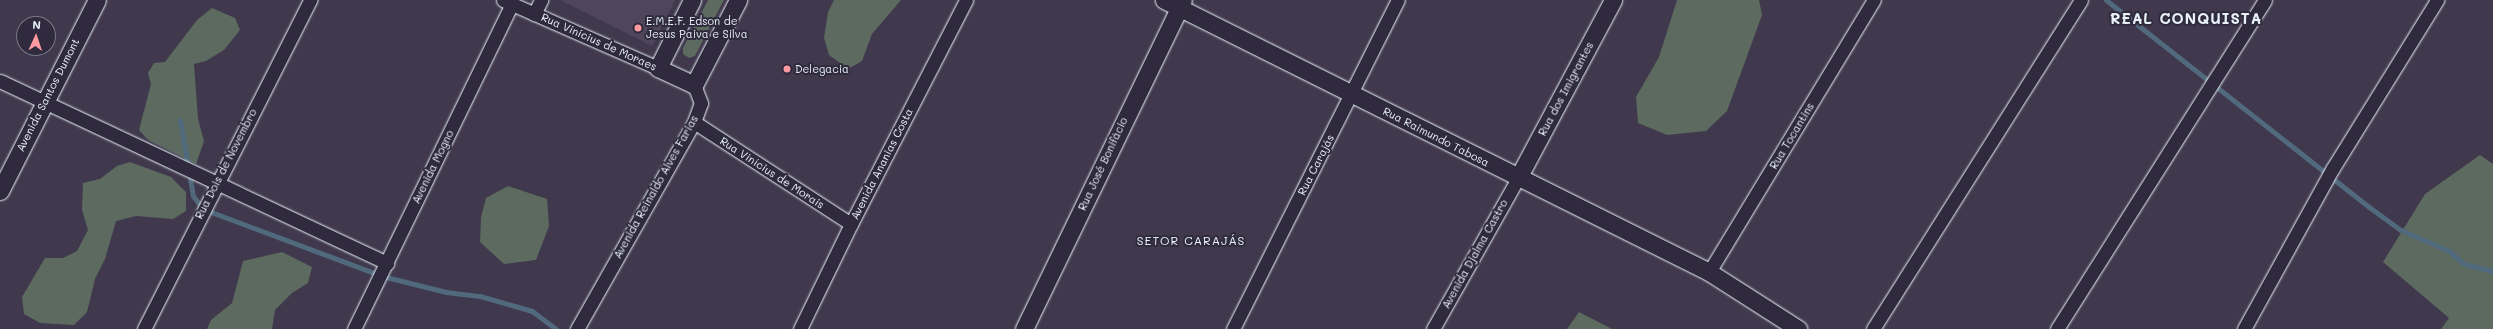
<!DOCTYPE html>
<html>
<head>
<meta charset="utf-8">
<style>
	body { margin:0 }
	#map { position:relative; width:2493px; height:329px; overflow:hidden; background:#40384d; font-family:Mali,sans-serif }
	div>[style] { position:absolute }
	.built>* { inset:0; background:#4f465b }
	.green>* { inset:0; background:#5d6a5f }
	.stream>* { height:5px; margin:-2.5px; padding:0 2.5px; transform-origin:2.5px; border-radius:2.5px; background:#51697c }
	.roads { filter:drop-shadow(0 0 1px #e8f1f8) drop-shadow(0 0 1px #e8f1f8) }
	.minor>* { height:13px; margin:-6.5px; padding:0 6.5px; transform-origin:6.5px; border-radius:6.5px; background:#2f2a3d }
	.tertiary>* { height:17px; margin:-8.5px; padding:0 8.5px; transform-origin:8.5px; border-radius:8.5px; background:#2f2a3d }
	.dots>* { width:11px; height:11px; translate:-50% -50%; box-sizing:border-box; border:2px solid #2f2a3d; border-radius:50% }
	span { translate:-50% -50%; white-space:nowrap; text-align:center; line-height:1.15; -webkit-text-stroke:4px #2f2a3d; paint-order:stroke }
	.poi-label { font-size:11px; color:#e8f1f8 }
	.left { translate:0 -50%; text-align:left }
	.street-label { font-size:11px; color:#e8f1f8 }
	.neighbourhood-label { font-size:12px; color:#e8f1f8; letter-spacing:1px }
	.district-label { font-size:15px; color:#e8f1f8; font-weight:700; letter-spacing:1px }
	.north { position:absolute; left:16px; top:16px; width:40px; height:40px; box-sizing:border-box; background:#2f2a3d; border:1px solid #797a88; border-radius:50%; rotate:3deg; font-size:11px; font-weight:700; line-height:16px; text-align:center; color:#e8f1f8 }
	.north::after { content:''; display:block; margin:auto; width:14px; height:18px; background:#ff9aa2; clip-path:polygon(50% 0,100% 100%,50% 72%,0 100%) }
</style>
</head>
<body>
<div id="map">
	<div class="built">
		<div style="clip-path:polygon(560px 0,675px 0,652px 46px)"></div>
	</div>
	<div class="green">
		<div style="clip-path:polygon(708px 0,724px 0,695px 56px,689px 58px,683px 54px,683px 48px)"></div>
		<div style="clip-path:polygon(834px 0,901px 0,872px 34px,862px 61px,848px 69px,829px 55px,824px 38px,828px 12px)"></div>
		<div style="clip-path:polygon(1677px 0,1759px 0,1762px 15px,1727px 111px,1706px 131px,1667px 135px,1638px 123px,1636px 97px,1659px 57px)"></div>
		<div style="clip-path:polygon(212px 8px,235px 18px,240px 30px,224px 50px,206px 61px,194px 64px,198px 119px,204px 141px,196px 164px,148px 140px,139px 130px,151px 84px,148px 73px,154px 63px,165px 62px,197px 20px)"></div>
		<div style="clip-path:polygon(2480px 155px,2493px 164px,2493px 329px,2441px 329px,2449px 318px,2383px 262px,2425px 194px)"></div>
		<div style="clip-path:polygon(130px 162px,171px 177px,186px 192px,186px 211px,173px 219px,136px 216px,116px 221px,105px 259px,95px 279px,87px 312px,74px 325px,40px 323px,24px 314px,22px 297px,45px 258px,63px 258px,77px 251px,88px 230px,82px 210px,83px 183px,100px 179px,117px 166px)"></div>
		<div style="clip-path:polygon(508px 186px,547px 199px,549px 226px,536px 260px,504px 264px,480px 242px,481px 217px,486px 198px)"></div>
		<div style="clip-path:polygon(282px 252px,312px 267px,308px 283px,292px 293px,275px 310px,272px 329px,207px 329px,211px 320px,232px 303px,243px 261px)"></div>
		<div style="clip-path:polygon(1579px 312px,1612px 329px,1567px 329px)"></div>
	</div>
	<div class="stream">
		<div style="left:2106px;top:0;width:335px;rotate:38.2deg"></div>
		<div style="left:2369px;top:207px;width:39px;rotate:36deg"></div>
		<div style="left:2401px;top:230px;width:52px;rotate:23.6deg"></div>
		<div style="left:2449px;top:251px;width:20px;rotate:41deg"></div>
		<div style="left:2464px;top:264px;width:30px;rotate:14deg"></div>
		<div style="left:180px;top:120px;width:77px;rotate:80.3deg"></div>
		<div style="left:193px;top:196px;width:16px;rotate:52deg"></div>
		<div style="left:203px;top:209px;width:191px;rotate:20.5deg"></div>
		<div style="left:382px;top:276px;width:66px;rotate:14deg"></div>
		<div style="left:446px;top:292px;width:34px;rotate:7deg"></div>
		<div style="left:480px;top:296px;width:54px;rotate:16.1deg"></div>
		<div style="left:532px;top:311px;width:30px;rotate:37deg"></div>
	</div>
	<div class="roads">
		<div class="minor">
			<div style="left:503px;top:0;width:169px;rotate:23.7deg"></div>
			<div style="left:534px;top:14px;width:16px;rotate:-63deg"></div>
			<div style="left:0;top:81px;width:428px;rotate:25.2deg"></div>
			<div style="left:694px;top:122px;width:187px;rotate:33deg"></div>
			<div style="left:1709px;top:272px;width:318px;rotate:-58.8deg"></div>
			<div style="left:144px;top:329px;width:369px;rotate:-63.2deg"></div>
			<div style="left:354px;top:329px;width:361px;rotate:-64.1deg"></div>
			<div style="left:577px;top:329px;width:238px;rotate:-60.5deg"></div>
			<div style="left:694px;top:122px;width:20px;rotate:-70deg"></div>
			<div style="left:701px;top:103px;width:19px;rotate:-111deg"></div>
			<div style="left:800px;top:329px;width:117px;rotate:-64.1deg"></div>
			<div style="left:851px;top:224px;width:252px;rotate:-62.8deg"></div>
			<div style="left:1233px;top:329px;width:368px;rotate:-63.4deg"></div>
			<div style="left:1433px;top:329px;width:173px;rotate:-60.6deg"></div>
			<div style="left:1873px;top:329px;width:389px;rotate:-57.7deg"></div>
			<div style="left:2057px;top:329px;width:389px;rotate:-57.7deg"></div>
			<div style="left:2244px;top:329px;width:184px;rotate:-61.1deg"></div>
			<div style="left:2333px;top:168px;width:198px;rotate:-58.2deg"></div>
		</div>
		<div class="tertiary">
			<div style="left:692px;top:0;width:76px;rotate:116.6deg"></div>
			<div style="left:658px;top:68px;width:40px;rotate:25deg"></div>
			<div style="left:694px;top:85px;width:96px;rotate:-62.6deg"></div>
			<div style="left:1164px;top:0;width:609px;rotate:26.52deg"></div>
			<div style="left:1709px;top:272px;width:106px;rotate:32.6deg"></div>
			<div style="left:1518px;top:178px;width:202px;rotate:-61.9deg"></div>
			<div style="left:0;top:191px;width:214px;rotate:-63.1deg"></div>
			<div style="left:1024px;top:329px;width:365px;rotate:-64.2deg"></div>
		</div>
	</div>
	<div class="dots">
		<div style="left:638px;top:28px;background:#ff9aa2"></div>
		<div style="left:787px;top:69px;background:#ff9aa2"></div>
	</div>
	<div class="poi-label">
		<span class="left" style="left:646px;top:28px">E.M.E.F. Edson de<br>Jesus Paiva e Silva</span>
		<span class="left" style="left:795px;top:69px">Delegacia</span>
	</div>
	<div class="street-label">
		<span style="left:599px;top:42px;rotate:24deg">Rua Vinícius de Moraes</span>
		<span style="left:1566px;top:89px;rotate:-62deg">Rua dos Imigrantes</span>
		<span style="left:48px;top:95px;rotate:-63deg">Avenida Santos Dumont</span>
		<span style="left:1792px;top:136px;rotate:-59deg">Rua Tocantins</span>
		<span style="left:1436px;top:137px;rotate:27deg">Rua Raimundo Tabosa</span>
		<span style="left:226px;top:164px;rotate:-63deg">Rua Dois de Novembro</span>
		<span style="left:882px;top:164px;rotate:-63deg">Avenida Ananias Costa</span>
		<span style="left:1103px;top:164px;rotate:-65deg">Rua José Bonifácio</span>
		<span style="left:1316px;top:165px;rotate:-63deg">Rua Carajás</span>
		<span style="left:433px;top:167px;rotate:-64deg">Avenida Mogno</span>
		<span style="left:772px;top:173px;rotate:33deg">Rua Vinícius de Morais</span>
		<span style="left:656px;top:187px;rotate:-61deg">Avenida Reinaldo Alves Farias</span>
		<span style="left:1475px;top:254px;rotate:-61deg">Avenida Djalma Castro</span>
	</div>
	<div class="neighbourhood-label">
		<span style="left:1191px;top:241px">SETOR CARAJÁS</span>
	</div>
	<div class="district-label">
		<span style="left:2186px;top:19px">REAL CONQUISTA</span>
	</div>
	<div class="north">N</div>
</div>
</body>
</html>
